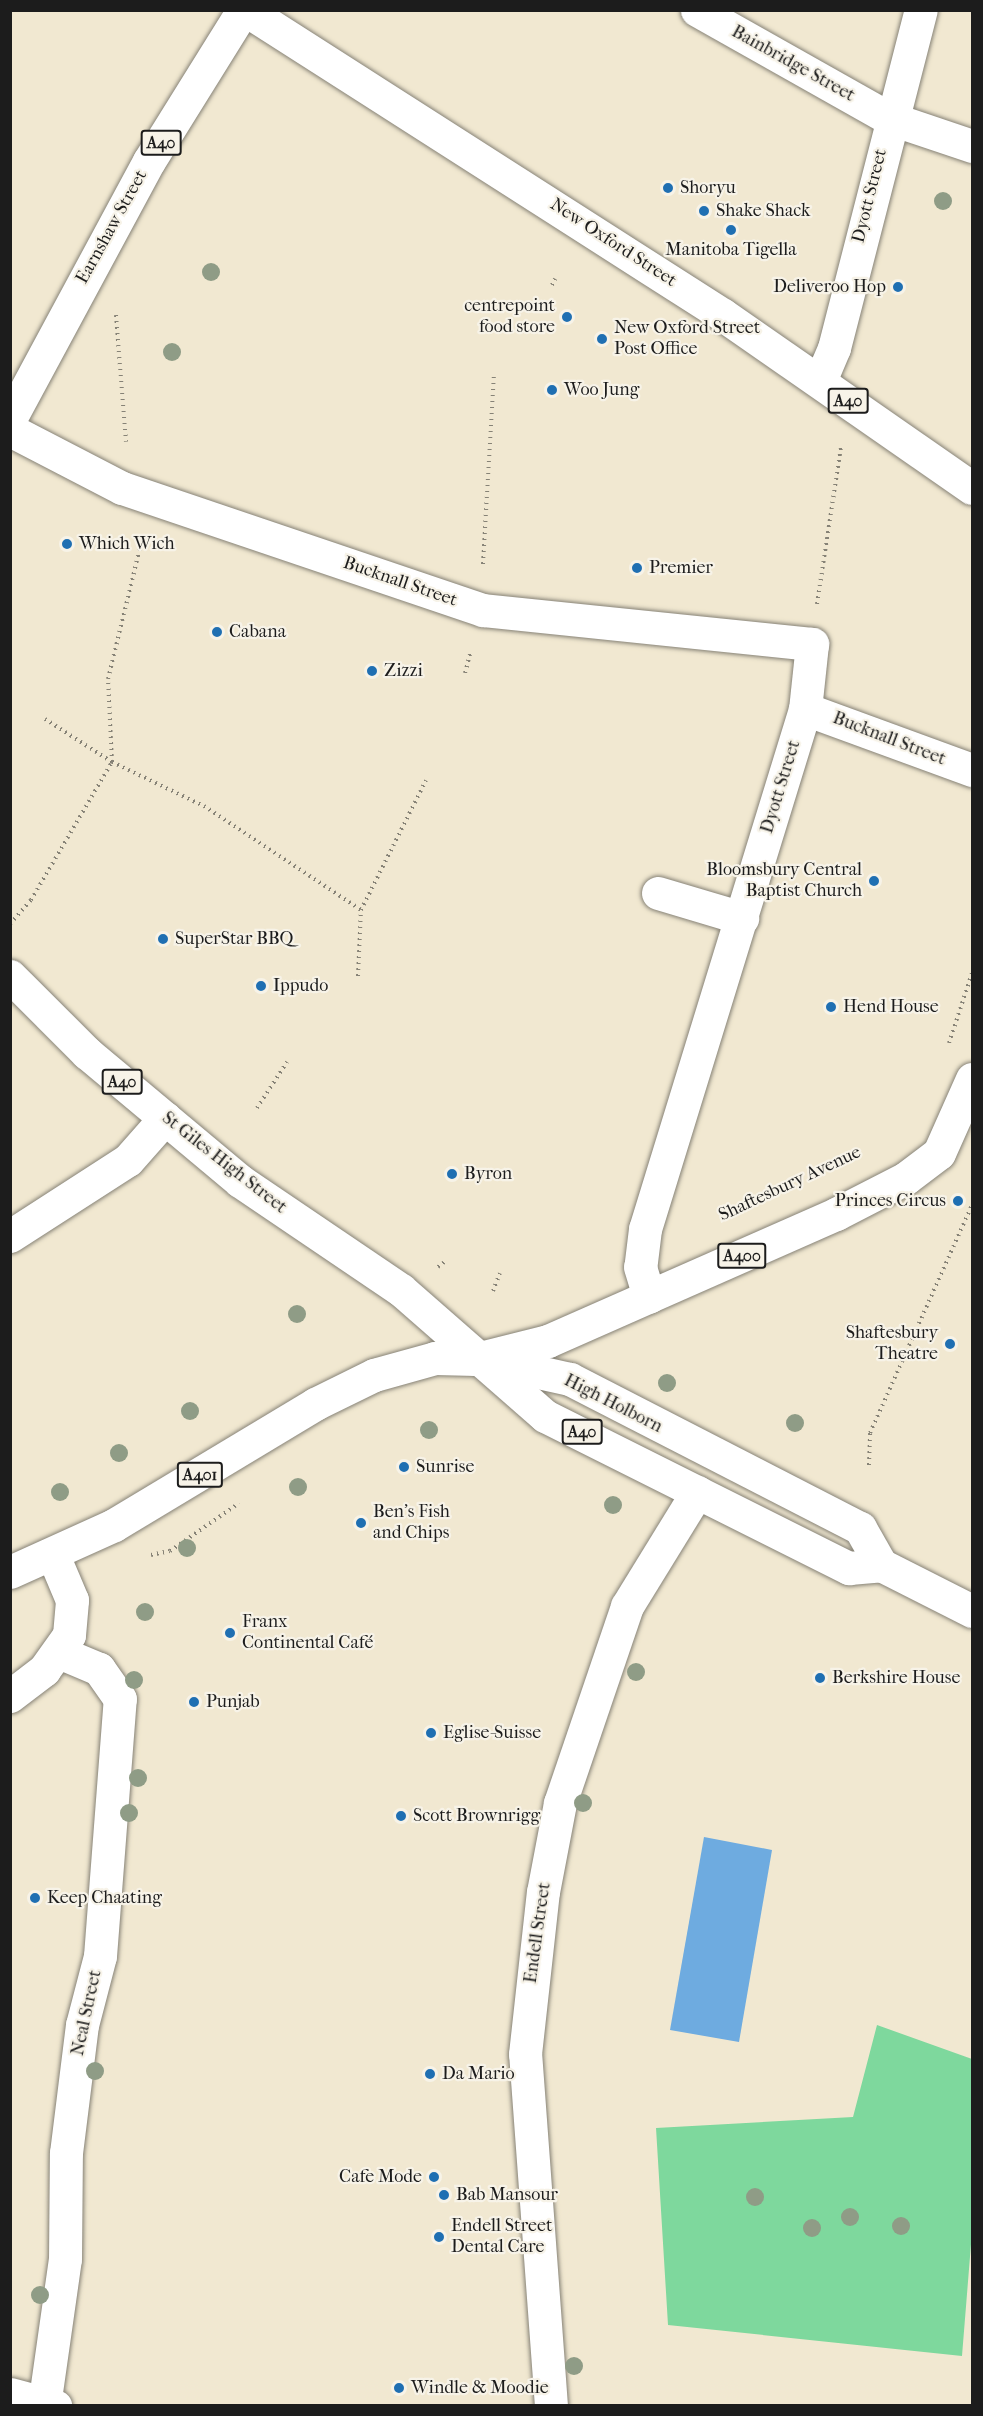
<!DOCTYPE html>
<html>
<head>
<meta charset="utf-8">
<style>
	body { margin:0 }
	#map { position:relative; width:983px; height:2416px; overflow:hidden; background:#f1e8d1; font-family:"IM FELL French Canon",serif }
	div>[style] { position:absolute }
	.green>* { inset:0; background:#7ed89d }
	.water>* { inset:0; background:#6eabe0 }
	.path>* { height:4px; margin-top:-2px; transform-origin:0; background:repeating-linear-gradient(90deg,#868276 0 1.5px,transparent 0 6px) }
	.roads { filter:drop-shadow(0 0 2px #868276) drop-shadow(0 0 2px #868276) }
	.minor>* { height:33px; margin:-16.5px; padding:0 16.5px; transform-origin:16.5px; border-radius:16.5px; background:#fff }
	.major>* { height:33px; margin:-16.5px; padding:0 16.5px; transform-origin:16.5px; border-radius:16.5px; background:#fff }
	.trees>* { width:18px; height:18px; margin:-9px; border-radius:50%; background:#8f9c86 }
	.dots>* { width:16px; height:16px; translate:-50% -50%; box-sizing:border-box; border:3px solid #f7f3e8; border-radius:50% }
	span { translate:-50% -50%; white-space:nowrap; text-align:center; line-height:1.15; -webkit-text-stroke:4.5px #f7f3e8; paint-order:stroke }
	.shield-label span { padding:2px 4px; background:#f7f3e8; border:2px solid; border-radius:4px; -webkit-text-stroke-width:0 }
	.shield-label { font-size:16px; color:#1c1c1c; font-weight:700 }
	.street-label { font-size:18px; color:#1c1c1c }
	.poi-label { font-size:18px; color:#1c1c1c }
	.left { translate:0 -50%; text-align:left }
	.right { translate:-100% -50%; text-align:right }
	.frame { position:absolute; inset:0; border:12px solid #1c1c1c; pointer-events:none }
</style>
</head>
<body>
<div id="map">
	<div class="green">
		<div style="clip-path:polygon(877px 2025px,972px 2059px,972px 2232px,962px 2356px,668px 2325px,656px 2128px,853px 2117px)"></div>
	</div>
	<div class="water">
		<div style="clip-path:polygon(704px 1837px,772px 1850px,739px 2042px,670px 2030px)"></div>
	</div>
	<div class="path">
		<div style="left:552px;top:285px;width:7px;rotate:-63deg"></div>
		<div style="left:116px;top:315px;width:127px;rotate:85.5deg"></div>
		<div style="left:483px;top:564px;width:192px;rotate:-86.7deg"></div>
		<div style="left:817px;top:604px;width:158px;rotate:-81.3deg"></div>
		<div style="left:465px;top:673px;width:23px;rotate:-75deg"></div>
		<div style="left:45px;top:719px;width:80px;rotate:32.7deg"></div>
		<div style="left:112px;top:762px;width:102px;rotate:25.6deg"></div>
		<div style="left:204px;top:806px;width:188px;rotate:33.5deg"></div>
		<div style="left:10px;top:924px;width:32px;rotate:-49deg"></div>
		<div style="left:31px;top:900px;width:160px;rotate:-59.6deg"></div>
		<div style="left:112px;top:762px;width:83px;rotate:-92.8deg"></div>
		<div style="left:108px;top:679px;width:144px;rotate:-76.3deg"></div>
		<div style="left:358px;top:976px;width:66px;rotate:-87.4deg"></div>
		<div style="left:361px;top:910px;width:145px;rotate:-63.4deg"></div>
		<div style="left:949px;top:1043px;width:74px;rotate:-71.8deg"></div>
		<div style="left:257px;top:1108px;width:55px;rotate:-56.9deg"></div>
		<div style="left:438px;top:1267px;width:11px;rotate:-38deg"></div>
		<div style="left:493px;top:1291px;width:19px;rotate:-69deg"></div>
		<div style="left:869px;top:1465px;width:32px;rotate:-88deg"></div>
		<div style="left:870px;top:1433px;width:250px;rotate:-65.9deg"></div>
		<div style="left:151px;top:1555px;width:19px;rotate:-12deg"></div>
		<div style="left:170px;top:1551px;width:84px;rotate:-34.8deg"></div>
	</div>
	<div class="roads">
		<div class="minor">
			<div style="left:697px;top:10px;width:220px;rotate:29.4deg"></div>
			<div style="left:889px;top:118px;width:88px;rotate:18.6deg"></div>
			<div style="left:820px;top:381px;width:36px;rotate:-67deg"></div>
			<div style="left:834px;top:348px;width:349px;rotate:-75.6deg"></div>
			<div style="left:10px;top:430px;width:126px;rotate:27.4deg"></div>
			<div style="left:122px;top:488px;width:381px;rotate:18.7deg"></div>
			<div style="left:483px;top:610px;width:331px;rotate:5.9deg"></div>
			<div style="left:812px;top:644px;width:65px;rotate:96.1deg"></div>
			<div style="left:805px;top:709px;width:544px;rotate:107.1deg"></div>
			<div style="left:645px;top:1229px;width:38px;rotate:97deg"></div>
			<div style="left:640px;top:1267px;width:31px;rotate:73deg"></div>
			<div style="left:805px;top:709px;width:178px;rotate:20.1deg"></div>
			<div style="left:658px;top:893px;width:88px;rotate:16.6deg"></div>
			<div style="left:10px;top:1236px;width:140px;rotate:-32.8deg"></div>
			<div style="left:128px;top:1160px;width:56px;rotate:-48.6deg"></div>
			<div style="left:10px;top:1696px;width:43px;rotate:-37.4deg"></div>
			<div style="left:44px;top:1670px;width:43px;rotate:-54.5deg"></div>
			<div style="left:69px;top:1635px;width:35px;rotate:-85deg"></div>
			<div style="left:72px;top:1600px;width:49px;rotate:-112.9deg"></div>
			<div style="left:10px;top:2394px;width:47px;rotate:14.9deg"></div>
			<div style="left:44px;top:2406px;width:148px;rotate:-81.9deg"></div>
			<div style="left:65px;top:2259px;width:106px;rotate:-89.5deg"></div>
			<div style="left:66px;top:2153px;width:129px;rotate:-82.9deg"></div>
			<div style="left:82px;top:2025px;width:71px;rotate:-75.4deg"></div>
			<div style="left:100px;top:1956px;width:258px;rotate:-85.6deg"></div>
			<div style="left:120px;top:1699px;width:37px;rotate:-125deg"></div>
			<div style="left:99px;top:1669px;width:41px;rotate:-157.2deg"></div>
		</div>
		<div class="major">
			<div style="left:246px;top:10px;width:566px;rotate:32.6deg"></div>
			<div style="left:723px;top:315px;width:303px;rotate:34.8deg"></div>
			<div style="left:10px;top:419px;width:293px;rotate:-61.7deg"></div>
			<div style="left:149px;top:161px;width:178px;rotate:-58.1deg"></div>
			<div style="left:10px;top:976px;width:109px;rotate:45deg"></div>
			<div style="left:87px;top:1053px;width:199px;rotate:39.9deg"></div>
			<div style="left:240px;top:1181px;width:194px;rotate:34.1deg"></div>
			<div style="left:401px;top:1290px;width:191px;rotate:41.2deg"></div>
			<div style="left:545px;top:1416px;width:340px;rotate:26.6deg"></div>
			<div style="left:849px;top:1568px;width:32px;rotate:-5deg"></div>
			<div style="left:881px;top:1565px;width:102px;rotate:26.8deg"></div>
			<div style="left:484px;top:1360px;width:88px;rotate:12.5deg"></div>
			<div style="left:570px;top:1379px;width:326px;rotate:27.2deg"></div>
			<div style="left:860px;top:1528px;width:43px;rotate:60.4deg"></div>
			<div style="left:10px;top:1572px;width:114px;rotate:-24.3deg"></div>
			<div style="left:114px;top:1525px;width:235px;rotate:-31deg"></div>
			<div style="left:315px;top:1404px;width:66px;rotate:-26.2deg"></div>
			<div style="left:374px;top:1375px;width:63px;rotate:-15.6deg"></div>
			<div style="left:435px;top:1358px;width:41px;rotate:1.4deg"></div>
			<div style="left:476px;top:1359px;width:74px;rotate:-14deg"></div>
			<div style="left:548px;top:1341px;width:315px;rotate:-23.8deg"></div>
			<div style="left:836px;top:1214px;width:79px;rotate:-27.2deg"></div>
			<div style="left:906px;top:1178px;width:41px;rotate:-37.1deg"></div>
			<div style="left:939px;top:1153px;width:81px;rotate:-66deg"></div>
			<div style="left:551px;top:2406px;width:353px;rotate:-94.2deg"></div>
			<div style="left:525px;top:2054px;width:163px;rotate:-83.7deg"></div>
			<div style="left:543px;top:1892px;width:91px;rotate:-79.2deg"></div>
			<div style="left:560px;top:1803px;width:208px;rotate:-71.2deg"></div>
			<div style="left:627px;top:1606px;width:134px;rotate:-58.4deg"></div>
		</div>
	</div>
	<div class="trees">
		<div style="left:943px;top:201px"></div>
		<div style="left:211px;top:272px"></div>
		<div style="left:172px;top:352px"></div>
		<div style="left:297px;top:1314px"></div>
		<div style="left:667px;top:1383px"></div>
		<div style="left:190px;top:1411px"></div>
		<div style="left:795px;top:1423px"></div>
		<div style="left:429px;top:1430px"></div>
		<div style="left:119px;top:1453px"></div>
		<div style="left:298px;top:1487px"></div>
		<div style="left:60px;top:1492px"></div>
		<div style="left:613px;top:1505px"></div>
		<div style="left:187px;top:1548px"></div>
		<div style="left:145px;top:1612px"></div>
		<div style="left:636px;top:1672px"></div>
		<div style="left:134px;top:1680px"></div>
		<div style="left:138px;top:1778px"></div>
		<div style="left:583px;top:1803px"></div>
		<div style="left:129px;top:1813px"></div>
		<div style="left:95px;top:2071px"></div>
		<div style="left:755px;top:2197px"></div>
		<div style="left:850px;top:2217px"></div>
		<div style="left:901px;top:2226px"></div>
		<div style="left:812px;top:2228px"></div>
		<div style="left:40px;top:2295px"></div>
		<div style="left:574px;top:2366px"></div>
	</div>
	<div class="dots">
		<div style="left:668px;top:188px;background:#1f6fb2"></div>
		<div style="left:704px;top:211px;background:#1f6fb2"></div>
		<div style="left:731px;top:230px;background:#1f6fb2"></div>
		<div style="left:898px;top:287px;background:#1f6fb2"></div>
		<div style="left:567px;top:317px;background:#1f6fb2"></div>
		<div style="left:602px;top:339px;background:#1f6fb2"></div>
		<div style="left:552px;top:390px;background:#1f6fb2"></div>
		<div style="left:67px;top:544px;background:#1f6fb2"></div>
		<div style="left:637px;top:568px;background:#1f6fb2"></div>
		<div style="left:217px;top:632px;background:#1f6fb2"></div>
		<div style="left:372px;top:671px;background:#1f6fb2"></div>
		<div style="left:874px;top:881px;background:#1f6fb2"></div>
		<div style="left:163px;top:939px;background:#1f6fb2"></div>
		<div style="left:261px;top:986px;background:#1f6fb2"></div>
		<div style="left:831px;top:1007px;background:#1f6fb2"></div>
		<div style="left:452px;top:1174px;background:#1f6fb2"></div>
		<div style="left:958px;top:1201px;background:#1f6fb2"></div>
		<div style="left:950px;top:1344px;background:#1f6fb2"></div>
		<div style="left:404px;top:1467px;background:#1f6fb2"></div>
		<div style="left:361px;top:1523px;background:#1f6fb2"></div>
		<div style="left:230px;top:1633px;background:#1f6fb2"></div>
		<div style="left:820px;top:1678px;background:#1f6fb2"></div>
		<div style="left:194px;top:1702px;background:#1f6fb2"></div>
		<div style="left:431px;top:1733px;background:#1f6fb2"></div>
		<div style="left:401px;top:1816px;background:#1f6fb2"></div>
		<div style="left:35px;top:1898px;background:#1f6fb2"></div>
		<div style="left:430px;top:2074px;background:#1f6fb2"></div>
		<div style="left:434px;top:2177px;background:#1f6fb2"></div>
		<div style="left:444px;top:2195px;background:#1f6fb2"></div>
		<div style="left:439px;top:2237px;background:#1f6fb2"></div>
		<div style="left:399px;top:2388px;background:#1f6fb2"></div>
	</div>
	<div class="shield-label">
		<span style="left:161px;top:143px">A40</span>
		<span style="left:848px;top:401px">A40</span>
		<span style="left:122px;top:1082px">A40</span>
		<span style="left:742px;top:1256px">A400</span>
		<span style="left:582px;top:1432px">A40</span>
		<span style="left:200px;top:1475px">A401</span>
	</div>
	<div class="street-label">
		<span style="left:793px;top:64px;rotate:29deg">Bainbridge Street</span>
		<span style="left:870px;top:196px;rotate:-76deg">Dyott Street</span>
		<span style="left:112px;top:227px;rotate:-61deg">Earnshaw Street</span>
		<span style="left:613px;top:243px;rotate:33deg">New Oxford Street</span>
		<span style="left:400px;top:582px;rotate:19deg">Bucknall Street</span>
		<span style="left:889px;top:739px;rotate:21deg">Bucknall Street</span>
		<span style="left:781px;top:787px;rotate:-73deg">Dyott Street</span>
		<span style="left:224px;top:1163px;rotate:38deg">St Giles High Street</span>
		<span style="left:790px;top:1184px;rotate:-25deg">Shaftesbury Avenue</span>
		<span style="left:613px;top:1404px;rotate:27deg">High Holborn</span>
		<span style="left:538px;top:1933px;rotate:-82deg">Endell Street</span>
		<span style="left:87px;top:2013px;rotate:-78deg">Neal Street</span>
	</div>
	<div class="poi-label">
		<span class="left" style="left:680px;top:188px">Shoryu</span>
		<span class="left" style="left:716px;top:211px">Shake Shack</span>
		<span style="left:731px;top:250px">Manitoba Tigella</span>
		<span class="right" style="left:886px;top:287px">Deliveroo Hop</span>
		<span class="right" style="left:555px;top:317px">centrepoint<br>food store</span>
		<span class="left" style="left:614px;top:339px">New Oxford Street<br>Post Office</span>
		<span class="left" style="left:564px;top:390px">Woo Jung</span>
		<span class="left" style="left:79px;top:544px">Which Wich</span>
		<span class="left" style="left:649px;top:568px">Premier</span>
		<span class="left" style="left:229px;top:632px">Cabana</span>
		<span class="left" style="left:384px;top:671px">Zizzi</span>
		<span class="right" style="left:862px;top:881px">Bloomsbury Central<br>Baptist Church</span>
		<span class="left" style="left:175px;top:939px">SuperStar BBQ</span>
		<span class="left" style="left:273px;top:986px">Ippudo</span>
		<span class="left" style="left:843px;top:1007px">Hend House</span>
		<span class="left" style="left:464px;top:1174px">Byron</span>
		<span class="right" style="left:946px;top:1201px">Princes Circus</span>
		<span class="right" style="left:938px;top:1344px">Shaftesbury<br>Theatre</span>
		<span class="left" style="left:416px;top:1467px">Sunrise</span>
		<span class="left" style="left:373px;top:1523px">Ben's Fish<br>and Chips</span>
		<span class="left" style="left:242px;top:1633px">Franx<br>Continental Café</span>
		<span class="left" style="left:832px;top:1678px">Berkshire House</span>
		<span class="left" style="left:206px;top:1702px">Punjab</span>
		<span class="left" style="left:443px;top:1733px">Eglise-Suisse</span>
		<span class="left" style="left:413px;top:1816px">Scott Brownrigg</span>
		<span class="left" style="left:47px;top:1898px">Keep Chaating</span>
		<span class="left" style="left:442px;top:2074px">Da Mario</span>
		<span class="right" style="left:422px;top:2177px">Cafe Mode</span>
		<span class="left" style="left:456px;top:2195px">Bab Mansour</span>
		<span class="left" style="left:451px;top:2237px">Endell Street<br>Dental Care</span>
		<span class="left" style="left:411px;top:2388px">Windle &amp; Moodie</span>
	</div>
	<div class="frame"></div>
</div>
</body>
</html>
